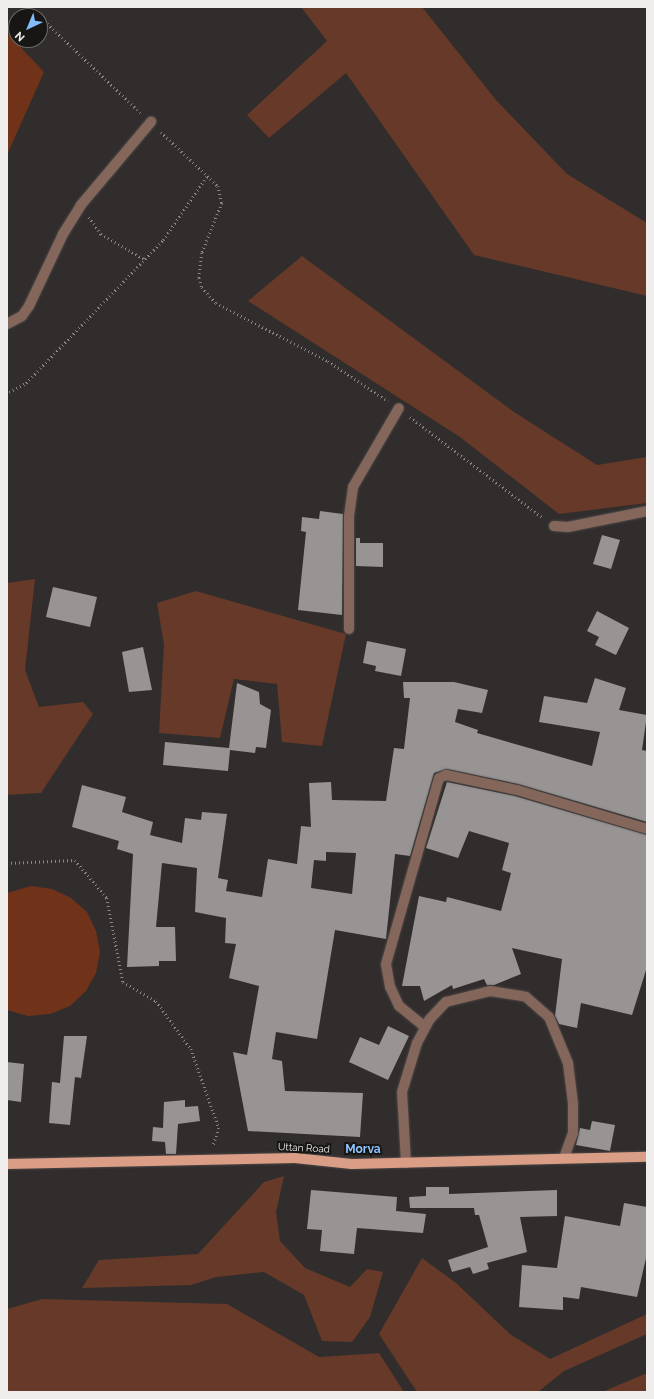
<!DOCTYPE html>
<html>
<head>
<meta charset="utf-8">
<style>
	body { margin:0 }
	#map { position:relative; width:654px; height:1399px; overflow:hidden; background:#312d2c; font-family:Raleway,sans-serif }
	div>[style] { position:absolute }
	.green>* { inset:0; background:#663928 }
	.water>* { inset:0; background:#70331a }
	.building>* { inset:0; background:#989493 }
	.path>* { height:2.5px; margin-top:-1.25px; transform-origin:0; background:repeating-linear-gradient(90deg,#898685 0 1px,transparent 0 4px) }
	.roads { filter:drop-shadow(0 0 1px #4c4847) drop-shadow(0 0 1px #4c4847) }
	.minor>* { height:10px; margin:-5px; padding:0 5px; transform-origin:5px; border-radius:5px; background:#84665b }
	.major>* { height:10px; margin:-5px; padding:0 5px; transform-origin:5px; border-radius:5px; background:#da9d86 }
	span { translate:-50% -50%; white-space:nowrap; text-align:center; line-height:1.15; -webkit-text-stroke:4px #171615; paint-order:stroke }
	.street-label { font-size:10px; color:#f0eeed }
	.quarter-label { font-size:12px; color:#8fc4fe; font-weight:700 }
	.frame { position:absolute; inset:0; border:8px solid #f0eeed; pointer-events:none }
	.north { position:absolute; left:8px; top:8px; width:40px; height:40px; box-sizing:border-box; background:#171615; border:1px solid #6e6c6b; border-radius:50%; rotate:224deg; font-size:11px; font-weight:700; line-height:16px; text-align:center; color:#f0eeed }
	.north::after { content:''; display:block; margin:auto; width:14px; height:18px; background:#83bcfb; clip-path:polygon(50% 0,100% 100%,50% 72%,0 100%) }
</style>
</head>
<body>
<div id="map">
	<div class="green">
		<div style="clip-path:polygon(301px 7px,422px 7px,496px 100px,567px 174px,647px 223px,647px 296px,474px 255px,346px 73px,269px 138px,247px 115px,327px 41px)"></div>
		<div style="clip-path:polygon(302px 256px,514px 412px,597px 465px,647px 457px,647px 503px,559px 514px,460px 437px,248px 301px)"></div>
		<div style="clip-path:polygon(35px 579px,25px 670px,39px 707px,83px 702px,93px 714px,41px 793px,7px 795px,7px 583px)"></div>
		<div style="clip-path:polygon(196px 591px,346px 634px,322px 746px,282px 742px,277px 684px,234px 679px,220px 738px,159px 733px,164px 645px,157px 603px)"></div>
		<div style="clip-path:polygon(284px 1176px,276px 1212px,280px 1241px,305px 1268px,350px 1287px,367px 1269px,383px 1272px,370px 1317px,352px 1342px,322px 1341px,304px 1295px,264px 1272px,216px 1277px,191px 1285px,82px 1288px,99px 1260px,198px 1254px,264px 1182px)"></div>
		<div style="clip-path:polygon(422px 1258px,456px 1283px,510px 1334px,550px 1359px,647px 1314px,647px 1334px,564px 1371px,538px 1392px,417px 1392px,379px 1334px)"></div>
		<div style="clip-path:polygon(42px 1299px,227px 1304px,319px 1357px,379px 1353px,404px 1392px,7px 1392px,7px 1309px)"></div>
		<div style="clip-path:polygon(647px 1373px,647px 1392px,602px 1392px)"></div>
	</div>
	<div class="water">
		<div style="clip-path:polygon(7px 33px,44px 72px,7px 155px)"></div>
		<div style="clip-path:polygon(31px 886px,52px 889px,71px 898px,87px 912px,96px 931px,100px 952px,96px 973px,86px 991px,70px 1006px,50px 1014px,28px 1016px,7px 1010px,7px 893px)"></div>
	</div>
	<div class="building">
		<div style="clip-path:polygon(320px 511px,343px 514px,342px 615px,298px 610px,306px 532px,301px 531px,302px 517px,319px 519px)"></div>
		<div style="clip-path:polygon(602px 535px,620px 540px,611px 569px,593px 564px)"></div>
		<div style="clip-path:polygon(356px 538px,360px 538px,360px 543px,383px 543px,383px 567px,356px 566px)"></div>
		<div style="clip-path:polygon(53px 587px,97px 597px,90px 627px,46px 617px)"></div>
		<div style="clip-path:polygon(597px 611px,629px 628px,616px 655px,595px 645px,599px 637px,587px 631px)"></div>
		<div style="clip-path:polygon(367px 641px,406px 649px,401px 676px,375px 671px,376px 666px,363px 663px)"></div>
		<div style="clip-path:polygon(143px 647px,152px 690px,129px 692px,122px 652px)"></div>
		<div style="clip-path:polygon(evenodd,595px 678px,626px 688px,619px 710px,647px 715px,642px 750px,647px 751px,647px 822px,518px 784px,447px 769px,434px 773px,410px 856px,395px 854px,386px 939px,335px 930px,317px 1039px,276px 1032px,272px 1059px,282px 1061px,285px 1091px,363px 1093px,360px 1137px,248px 1131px,233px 1052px,247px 1055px,259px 986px,229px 978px,236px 944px,225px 943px,226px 918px,195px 912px,197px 868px,162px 863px,156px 927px,175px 927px,176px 961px,159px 961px,159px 966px,127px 967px,133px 854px,117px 849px,119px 841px,72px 827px,82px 785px,126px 797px,122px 812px,153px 822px,150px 835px,182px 843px,185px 818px,201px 820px,202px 812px,227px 814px,218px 878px,228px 880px,226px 891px,262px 897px,268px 859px,297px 864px,301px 826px,311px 827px,309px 783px,331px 782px,332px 800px,386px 801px,394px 748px,404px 749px,410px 698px,404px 698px,403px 682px,454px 682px,488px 690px,482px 713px,458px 709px,455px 722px,478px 730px,477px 733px,592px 766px,600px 732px,539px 722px,544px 696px,587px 703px,595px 678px,326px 852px,356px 853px,352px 894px,311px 888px,314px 860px,326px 861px,326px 852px)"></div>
		<div style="clip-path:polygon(237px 683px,259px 692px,260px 704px,271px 710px,266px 748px,256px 747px,255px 753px,230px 750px,228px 771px,163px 765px,165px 742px,229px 748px)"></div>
		<div style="clip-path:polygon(447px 782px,515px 796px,647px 835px,647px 967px,632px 1015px,581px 1003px,577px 1028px,559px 1024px,555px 1016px,562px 959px,512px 948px,521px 974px,494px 985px,487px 985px,484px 979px,453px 989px,452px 985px,424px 1001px,420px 986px,402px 986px,419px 896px,446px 902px,447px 897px,501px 911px,511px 873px,502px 870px,509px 843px,469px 831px,458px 858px,426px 848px)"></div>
		<div style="clip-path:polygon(388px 1026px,409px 1036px,388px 1080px,349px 1062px,360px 1037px,379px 1045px)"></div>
		<div style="clip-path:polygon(64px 1036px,87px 1036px,81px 1078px,75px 1077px,70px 1125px,49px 1123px,52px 1082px,60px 1083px)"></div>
		<div style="clip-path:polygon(7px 1062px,24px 1064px,21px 1102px,7px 1100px)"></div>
		<div style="clip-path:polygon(185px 1100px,185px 1107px,198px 1106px,200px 1121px,178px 1124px,176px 1154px,166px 1154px,165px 1142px,152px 1141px,153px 1127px,163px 1128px,164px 1102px)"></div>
		<div style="clip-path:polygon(592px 1121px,615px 1125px,610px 1151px,576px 1145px,580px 1128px,590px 1130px)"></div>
		<div style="clip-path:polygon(426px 1187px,449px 1187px,449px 1194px,557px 1190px,557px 1216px,520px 1217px,527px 1252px,487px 1263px,489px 1269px,473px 1274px,470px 1267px,452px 1272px,448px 1260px,488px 1247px,479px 1215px,475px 1215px,474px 1208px,410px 1208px,409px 1197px,426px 1196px)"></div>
		<div style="clip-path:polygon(311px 1190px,397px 1197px,396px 1211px,426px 1214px,423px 1233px,357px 1228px,354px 1254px,320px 1251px,322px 1230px,307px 1229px)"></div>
		<div style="clip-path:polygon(624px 1203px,647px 1207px,647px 1254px,637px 1297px,581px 1287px,579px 1299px,563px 1297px,563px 1310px,519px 1307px,522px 1265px,557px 1268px,565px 1216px,620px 1226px)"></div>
	</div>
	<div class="path">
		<div style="left:30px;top:7px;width:153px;rotate:43.7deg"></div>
		<div style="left:161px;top:132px;width:79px;rotate:43.5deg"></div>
		<div style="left:218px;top:186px;width:17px;rotate:77deg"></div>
		<div style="left:222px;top:203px;width:54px;rotate:111.8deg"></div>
		<div style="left:202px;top:253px;width:25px;rotate:97deg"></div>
		<div style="left:199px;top:278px;width:9px;rotate:72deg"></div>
		<div style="left:202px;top:287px;width:21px;rotate:49deg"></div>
		<div style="left:216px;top:303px;width:126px;rotate:27.4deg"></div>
		<div style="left:328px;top:361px;width:72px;rotate:33.7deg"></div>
		<div style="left:89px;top:217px;width:21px;rotate:55deg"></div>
		<div style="left:101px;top:234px;width:50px;rotate:30.2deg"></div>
		<div style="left:9px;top:392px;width:19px;rotate:-28deg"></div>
		<div style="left:26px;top:383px;width:198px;rotate:-46.2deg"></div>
		<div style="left:163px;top:240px;width:78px;rotate:-55.5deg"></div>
		<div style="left:410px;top:417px;width:167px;rotate:37.2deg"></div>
		<div style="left:7px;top:863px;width:68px;rotate:-2.5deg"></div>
		<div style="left:75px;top:860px;width:50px;rotate:49.9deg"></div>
		<div style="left:107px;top:898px;width:86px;rotate:79.2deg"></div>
		<div style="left:123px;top:982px;width:38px;rotate:30deg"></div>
		<div style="left:156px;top:1001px;width:59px;rotate:53.9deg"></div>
		<div style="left:191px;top:1049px;width:84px;rotate:70.5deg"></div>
		<div style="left:219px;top:1128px;width:19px;rotate:108deg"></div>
	</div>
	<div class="roads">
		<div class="minor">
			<div style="left:7px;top:324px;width:17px;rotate:-28deg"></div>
			<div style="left:22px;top:316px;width:12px;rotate:-55deg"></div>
			<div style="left:29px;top:306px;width:80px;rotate:-64.7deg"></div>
			<div style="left:63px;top:234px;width:34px;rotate:-58deg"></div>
			<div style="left:81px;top:205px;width:109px;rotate:-49.9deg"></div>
			<div style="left:554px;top:526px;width:14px;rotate:4deg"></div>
			<div style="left:568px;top:527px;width:81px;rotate:-11.4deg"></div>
			<div style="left:349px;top:629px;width:113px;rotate:-90deg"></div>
			<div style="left:349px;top:516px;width:29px;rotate:-82deg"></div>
			<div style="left:353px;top:487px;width:91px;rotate:-59.8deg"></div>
			<div style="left:425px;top:1027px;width:33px;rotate:-141deg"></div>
			<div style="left:399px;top:1006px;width:21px;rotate:-115deg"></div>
			<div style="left:390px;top:987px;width:23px;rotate:-100deg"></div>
			<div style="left:386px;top:964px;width:193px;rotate:-74.1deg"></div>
			<div style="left:439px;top:778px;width:8px;rotate:-23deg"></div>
			<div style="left:446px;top:775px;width:73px;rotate:11.9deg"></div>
			<div style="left:517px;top:790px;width:136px;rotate:16.7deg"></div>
			<div style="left:406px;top:1163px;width:71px;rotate:-93.2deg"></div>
			<div style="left:402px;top:1092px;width:51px;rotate:-73deg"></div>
			<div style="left:417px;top:1043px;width:26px;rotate:-62deg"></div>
			<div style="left:429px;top:1020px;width:25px;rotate:-47deg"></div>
			<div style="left:446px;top:1002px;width:45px;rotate:-14deg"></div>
			<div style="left:490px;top:991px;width:36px;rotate:9deg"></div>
			<div style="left:526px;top:997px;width:30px;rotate:41deg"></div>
			<div style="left:549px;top:1017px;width:50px;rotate:67.6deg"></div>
			<div style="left:568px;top:1063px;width:40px;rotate:82.9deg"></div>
			<div style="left:573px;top:1103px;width:30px;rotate:90deg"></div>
			<div style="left:573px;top:1133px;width:27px;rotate:110deg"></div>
		</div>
		<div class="major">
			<div style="left:7px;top:1164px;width:288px;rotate:-1.2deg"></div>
			<div style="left:295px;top:1158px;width:57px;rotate:6deg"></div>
			<div style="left:352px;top:1164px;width:295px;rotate:-1.4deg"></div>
		</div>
	</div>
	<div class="street-label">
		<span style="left:304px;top:1148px;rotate:3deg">Uttan Road</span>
	</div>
	<div class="quarter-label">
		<span style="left:363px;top:1150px">Morva</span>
	</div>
	<div class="frame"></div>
	<div class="north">N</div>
</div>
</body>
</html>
